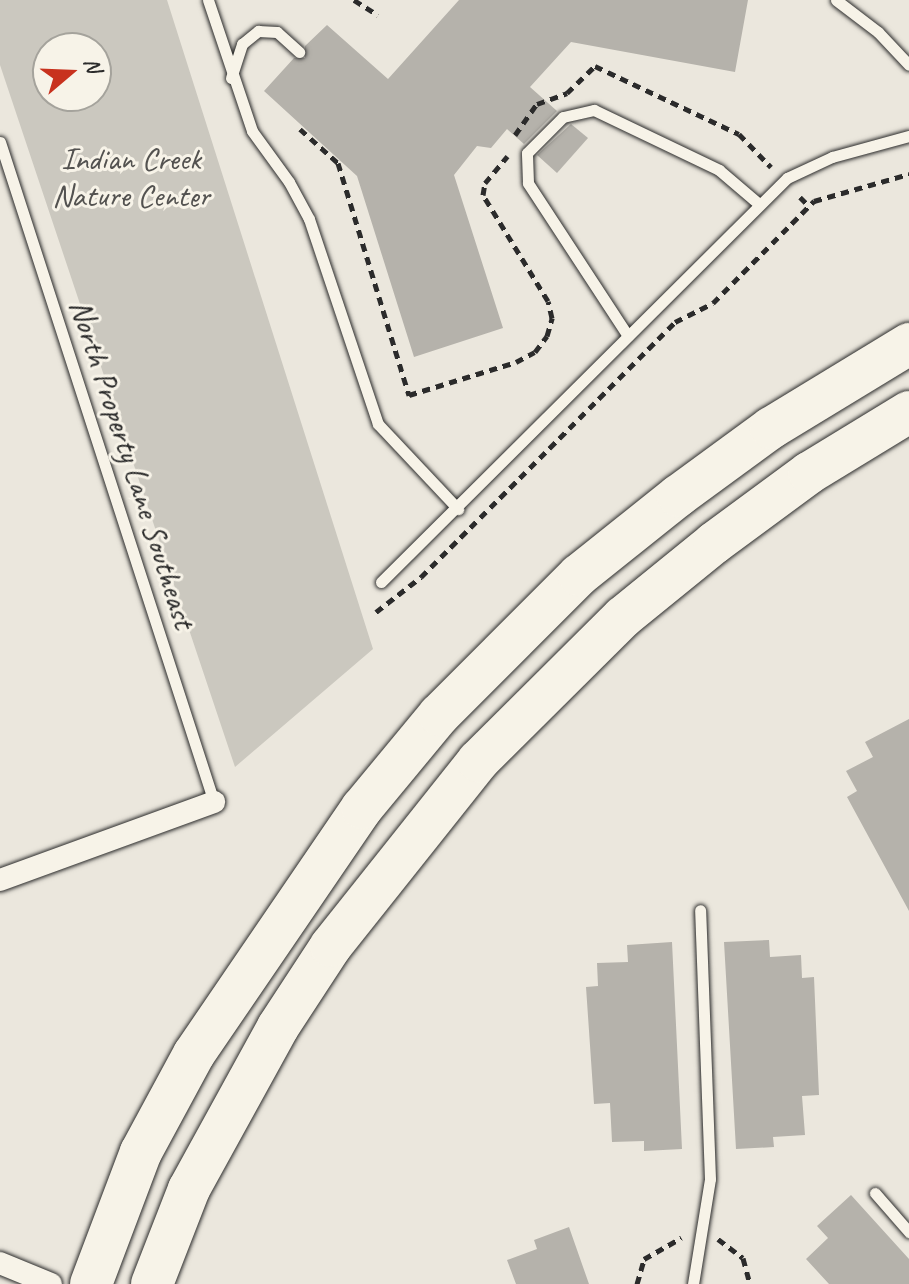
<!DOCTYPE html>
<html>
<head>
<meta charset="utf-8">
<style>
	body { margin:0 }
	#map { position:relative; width:909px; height:1284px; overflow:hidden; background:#ebe7dd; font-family:Caveat,sans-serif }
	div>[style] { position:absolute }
	.green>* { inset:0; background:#cbc8bf }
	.building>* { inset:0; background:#b5b2ab }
	.path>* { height:5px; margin-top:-2.5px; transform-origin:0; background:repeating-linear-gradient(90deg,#2b2b2b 0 8px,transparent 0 14px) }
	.roads { filter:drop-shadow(0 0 2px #2b2b2b) drop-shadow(0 0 2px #2b2b2b) }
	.lane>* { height:11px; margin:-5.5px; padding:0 5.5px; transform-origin:5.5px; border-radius:5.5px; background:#f7f3e8 }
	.street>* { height:22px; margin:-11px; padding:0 11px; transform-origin:11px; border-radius:11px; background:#f7f3e8 }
	.highway>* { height:42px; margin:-21px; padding:0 21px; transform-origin:21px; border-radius:21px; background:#f7f3e8 }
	span { translate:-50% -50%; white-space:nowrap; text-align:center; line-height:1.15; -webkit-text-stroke:6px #f7f3e8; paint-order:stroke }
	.park-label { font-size:32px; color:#535250 }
	.street-label { font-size:32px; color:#2b2b2b }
	.north { position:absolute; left:32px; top:32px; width:80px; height:80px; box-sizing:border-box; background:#f7f3e8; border:2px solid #a5a39c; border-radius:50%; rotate:71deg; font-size:22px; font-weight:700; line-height:32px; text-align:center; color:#2b2b2b }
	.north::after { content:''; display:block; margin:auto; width:28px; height:36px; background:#c8321e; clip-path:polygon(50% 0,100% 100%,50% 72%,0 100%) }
</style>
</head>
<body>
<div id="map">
	<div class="green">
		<div style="clip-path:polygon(evenodd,0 0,167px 0,373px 649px,235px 767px,0 65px,0 0,48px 48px,96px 48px,96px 96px,48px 96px,48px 48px)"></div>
	</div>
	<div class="building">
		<div style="clip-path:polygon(459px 0,748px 0,735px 72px,571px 42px,530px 87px,557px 111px,524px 144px,507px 129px,491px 148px,477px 146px,454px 175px,503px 328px,414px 357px,357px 176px,264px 91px,294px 58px,305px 58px,305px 46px,327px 25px,388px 79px)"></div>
		<div style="clip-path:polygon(571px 124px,588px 138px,557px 173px,537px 155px)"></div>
		<div style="clip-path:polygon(909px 719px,909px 911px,847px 797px,857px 791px,846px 771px,873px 757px,865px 742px)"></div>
		<div style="clip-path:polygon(769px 940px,770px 957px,801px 955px,802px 978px,814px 977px,819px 1095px,802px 1096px,805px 1135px,773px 1137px,774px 1147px,736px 1149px,724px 942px)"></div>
		<div style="clip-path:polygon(672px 942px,682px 1149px,644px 1151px,644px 1141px,612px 1142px,610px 1103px,594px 1104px,586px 987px,598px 986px,597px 963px,628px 962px,627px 945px)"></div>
		<div style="clip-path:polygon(851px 1195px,909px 1259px,909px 1284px,829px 1284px,806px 1259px,828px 1238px,817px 1226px)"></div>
		<div style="clip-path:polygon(569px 1227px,589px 1284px,516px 1284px,507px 1260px,537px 1249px,534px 1240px)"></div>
	</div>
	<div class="path">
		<div style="left:354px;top:0;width:28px;rotate:32deg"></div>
		<div style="left:300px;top:129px;width:51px;rotate:41.8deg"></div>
		<div style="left:338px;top:163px;width:243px;rotate:73deg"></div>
		<div style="left:409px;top:395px;width:112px;rotate:-17.1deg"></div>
		<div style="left:516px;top:362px;width:21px;rotate:-28deg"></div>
		<div style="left:535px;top:352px;width:20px;rotate:-53deg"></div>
		<div style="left:547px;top:336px;width:19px;rotate:-74deg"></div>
		<div style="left:552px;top:318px;width:17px;rotate:-103deg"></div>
		<div style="left:548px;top:301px;width:124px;rotate:-121.5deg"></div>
		<div style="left:483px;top:195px;width:12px;rotate:-81deg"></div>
		<div style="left:485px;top:183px;width:35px;rotate:-50deg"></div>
		<div style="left:515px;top:135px;width:38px;rotate:-55deg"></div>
		<div style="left:537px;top:104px;width:32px;rotate:-20deg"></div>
		<div style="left:567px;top:93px;width:39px;rotate:-44deg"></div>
		<div style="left:595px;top:66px;width:159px;rotate:25.3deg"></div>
		<div style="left:739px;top:134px;width:46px;rotate:45.9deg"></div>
		<div style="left:800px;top:197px;width:13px;rotate:45deg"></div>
		<div style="left:376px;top:612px;width:57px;rotate:-37.9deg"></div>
		<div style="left:421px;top:577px;width:360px;rotate:-45.1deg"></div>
		<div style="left:675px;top:322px;width:42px;rotate:-26.6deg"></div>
		<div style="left:713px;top:303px;width:144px;rotate:-45.3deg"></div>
		<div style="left:814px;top:201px;width:99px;rotate:-15.9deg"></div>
		<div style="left:718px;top:1239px;width:31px;rotate:37deg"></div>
		<div style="left:743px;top:1258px;width:27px;rotate:75deg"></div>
		<div style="left:637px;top:1284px;width:26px;rotate:-74deg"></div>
		<div style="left:644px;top:1259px;width:43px;rotate:-29.6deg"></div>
	</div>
	<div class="roads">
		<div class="lane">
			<div style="left:208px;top:0;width:138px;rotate:71.4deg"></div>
			<div style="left:252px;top:131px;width:63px;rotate:54deg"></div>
			<div style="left:289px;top:182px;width:42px;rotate:61.6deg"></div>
			<div style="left:309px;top:219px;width:216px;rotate:71.4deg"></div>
			<div style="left:378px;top:424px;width:117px;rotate:46.7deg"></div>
			<div style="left:836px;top:0;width:53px;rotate:37.3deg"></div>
			<div style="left:878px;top:32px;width:45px;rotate:46.8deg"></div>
			<div style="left:231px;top:78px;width:36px;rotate:-72deg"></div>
			<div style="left:242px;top:44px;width:21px;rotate:-39deg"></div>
			<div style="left:258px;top:31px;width:19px;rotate:3deg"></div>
			<div style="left:277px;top:32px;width:30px;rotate:42deg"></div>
			<div style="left:0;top:142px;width:694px;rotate:72.04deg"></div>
			<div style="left:628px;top:336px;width:183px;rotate:-123.2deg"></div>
			<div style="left:528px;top:183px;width:30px;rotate:-92deg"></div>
			<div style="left:527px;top:153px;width:51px;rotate:-45deg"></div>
			<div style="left:563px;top:117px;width:32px;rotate:-13deg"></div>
			<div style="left:594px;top:110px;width:139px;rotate:25.6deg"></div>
			<div style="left:719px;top:170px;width:52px;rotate:40.4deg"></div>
			<div style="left:381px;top:582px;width:573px;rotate:-44.86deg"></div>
			<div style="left:787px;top:178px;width:50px;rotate:-25deg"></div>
			<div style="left:832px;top:157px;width:80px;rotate:-15.3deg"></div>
			<div style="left:875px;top:1193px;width:52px;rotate:48.9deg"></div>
			<div style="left:693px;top:1284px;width:106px;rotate:-80.8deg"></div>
			<div style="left:710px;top:1179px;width:269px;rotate:-92.1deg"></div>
		</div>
		<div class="street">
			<div style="left:0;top:880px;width:228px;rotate:-20deg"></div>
			<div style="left:0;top:1263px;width:55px;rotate:22.4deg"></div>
		</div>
		<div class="highway">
			<div style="left:91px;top:1284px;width:141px;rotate:-69.3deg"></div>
			<div style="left:141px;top:1152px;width:111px;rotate:-61.6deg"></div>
			<div style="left:194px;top:1054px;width:298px;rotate:-55.7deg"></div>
			<div style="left:362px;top:808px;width:121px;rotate:-50.4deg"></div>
			<div style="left:439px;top:715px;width:198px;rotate:-45deg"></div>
			<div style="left:579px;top:575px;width:127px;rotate:-38.6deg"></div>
			<div style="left:678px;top:496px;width:115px;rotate:-36.2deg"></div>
			<div style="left:771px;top:428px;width:162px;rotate:-31.3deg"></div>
			<div style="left:152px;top:1284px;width:102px;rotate:-68.7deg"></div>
			<div style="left:189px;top:1189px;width:185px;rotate:-61.2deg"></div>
			<div style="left:278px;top:1027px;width:97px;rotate:-56.8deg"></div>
			<div style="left:331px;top:946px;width:236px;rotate:-51.5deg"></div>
			<div style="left:478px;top:761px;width:204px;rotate:-44.8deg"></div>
			<div style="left:623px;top:617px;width:117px;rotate:-39.1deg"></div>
			<div style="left:714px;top:543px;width:118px;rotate:-36.4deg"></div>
			<div style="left:809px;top:473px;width:117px;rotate:-31.4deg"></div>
		</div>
	</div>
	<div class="park-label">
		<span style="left:131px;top:178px">Indian Creek<br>Nature Center</span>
	</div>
	<div class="street-label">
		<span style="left:132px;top:464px;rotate:72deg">North Property Lane Southeast</span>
	</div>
	<div class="north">N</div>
</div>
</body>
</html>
